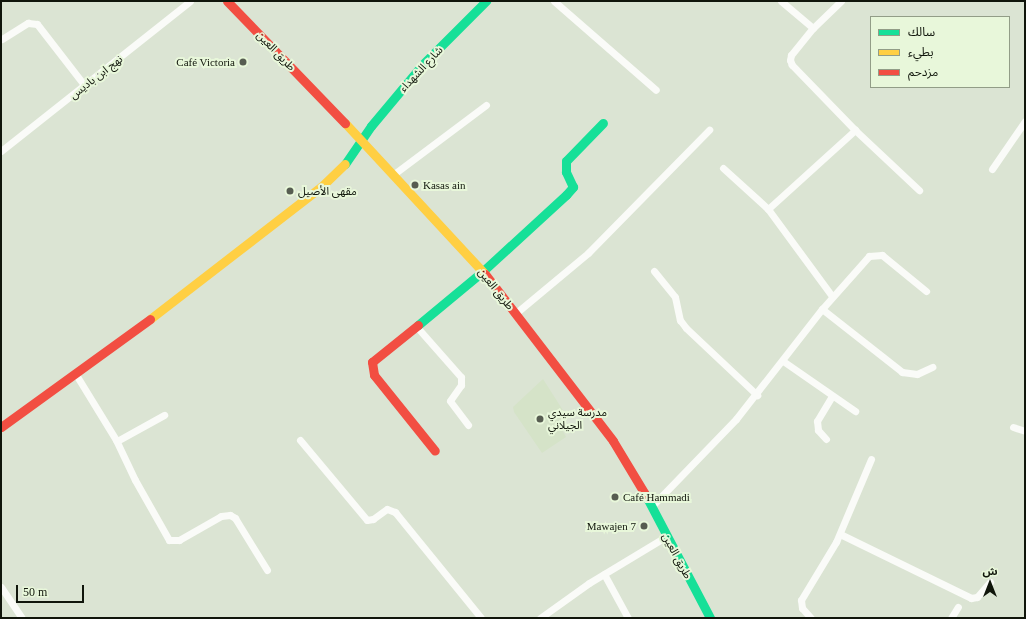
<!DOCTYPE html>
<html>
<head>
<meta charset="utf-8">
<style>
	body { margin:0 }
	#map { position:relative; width:1026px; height:619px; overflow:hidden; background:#dbe4d3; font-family:"Times New Roman","Noto Sans Arabic",serif }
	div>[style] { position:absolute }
	.built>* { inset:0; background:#d5e3c8 }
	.street>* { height:7px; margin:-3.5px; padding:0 3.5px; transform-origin:3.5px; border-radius:3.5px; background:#fafbf8 }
	.fast>* { height:9px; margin:-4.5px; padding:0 4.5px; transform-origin:4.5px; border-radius:4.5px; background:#16e098 }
	.slow>* { height:9px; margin:-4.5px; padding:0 4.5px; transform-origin:4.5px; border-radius:4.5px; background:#ffcf43 }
	.jam>* { height:9px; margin:-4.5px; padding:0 4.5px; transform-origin:4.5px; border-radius:4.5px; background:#f24e42 }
	.dots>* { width:11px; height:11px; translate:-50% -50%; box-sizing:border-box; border:2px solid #e8f7da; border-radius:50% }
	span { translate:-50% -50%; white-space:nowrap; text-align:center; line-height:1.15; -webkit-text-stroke:4px #e8f7da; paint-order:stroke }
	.street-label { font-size:11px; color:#10150b }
	.poi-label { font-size:11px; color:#10150b }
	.right { translate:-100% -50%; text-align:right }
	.left { translate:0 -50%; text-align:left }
	.frame { position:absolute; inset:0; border:2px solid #10150b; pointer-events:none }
	.legend { position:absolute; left:870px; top:16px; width:140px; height:72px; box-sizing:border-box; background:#e8f7da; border:1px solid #929d87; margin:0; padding:5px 7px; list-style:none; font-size:12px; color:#10150b }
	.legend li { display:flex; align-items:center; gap:8px; height:20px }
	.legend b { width:20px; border:1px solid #929d87 }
	.north { position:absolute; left:970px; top:563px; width:40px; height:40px; -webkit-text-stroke:3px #e8f7da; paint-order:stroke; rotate:0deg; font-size:11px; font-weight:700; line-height:16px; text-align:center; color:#10150b }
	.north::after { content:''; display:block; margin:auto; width:14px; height:18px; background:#10150b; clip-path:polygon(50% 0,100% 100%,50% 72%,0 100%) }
	.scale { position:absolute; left:16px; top:585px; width:68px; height:18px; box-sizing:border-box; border:2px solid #10150b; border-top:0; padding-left:5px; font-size:12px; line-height:14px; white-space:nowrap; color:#10150b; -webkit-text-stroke:3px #e8f7da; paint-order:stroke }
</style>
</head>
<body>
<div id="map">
	<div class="built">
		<div style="clip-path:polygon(543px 379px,566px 415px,558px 422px,566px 437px,542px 453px,514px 412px,513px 407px)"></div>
	</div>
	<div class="street">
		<div style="left:554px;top:1px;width:135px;rotate:41.1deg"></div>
		<div style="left:781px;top:1px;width:42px;rotate:40.2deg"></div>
		<div style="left:2px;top:39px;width:31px;rotate:-32deg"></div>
		<div style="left:28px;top:23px;width:9px;rotate:6deg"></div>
		<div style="left:37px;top:24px;width:78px;rotate:52.3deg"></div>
		<div style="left:855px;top:130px;width:88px;rotate:43.2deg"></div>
		<div style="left:1px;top:151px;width:241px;rotate:-38.4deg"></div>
		<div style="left:723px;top:168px;width:61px;rotate:42.3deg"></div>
		<div style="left:768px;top:209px;width:108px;rotate:53.7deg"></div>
		<div style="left:992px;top:169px;width:58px;rotate:-55.5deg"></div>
		<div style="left:394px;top:174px;width:115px;rotate:-36.9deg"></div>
		<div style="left:768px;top:209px;width:118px;rotate:-42.2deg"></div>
		<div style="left:855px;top:130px;width:91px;rotate:-134.1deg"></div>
		<div style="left:792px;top:65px;width:5px;rotate:-112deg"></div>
		<div style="left:790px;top:60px;width:5px;rotate:-79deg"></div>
		<div style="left:791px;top:55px;width:35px;rotate:-51deg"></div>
		<div style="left:813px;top:28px;width:39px;rotate:-44deg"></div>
		<div style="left:654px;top:271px;width:33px;rotate:51deg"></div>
		<div style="left:675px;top:297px;width:24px;rotate:78deg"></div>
		<div style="left:680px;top:320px;width:10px;rotate:53deg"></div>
		<div style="left:686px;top:328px;width:98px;rotate:43.3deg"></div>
		<div style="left:822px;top:309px;width:102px;rotate:38.2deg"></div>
		<div style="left:902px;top:372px;width:15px;rotate:8deg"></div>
		<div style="left:917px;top:374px;width:17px;rotate:-25deg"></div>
		<div style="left:516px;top:313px;width:94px;rotate:-39.8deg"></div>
		<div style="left:588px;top:253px;width:173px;rotate:-45.5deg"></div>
		<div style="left:416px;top:326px;width:68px;rotate:48.6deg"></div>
		<div style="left:461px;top:377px;width:8px;rotate:90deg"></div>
		<div style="left:461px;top:385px;width:19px;rotate:125deg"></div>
		<div style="left:450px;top:401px;width:30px;rotate:53deg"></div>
		<div style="left:783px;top:361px;width:88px;rotate:34.8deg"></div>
		<div style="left:75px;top:373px;width:79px;rotate:58.5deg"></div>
		<div style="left:116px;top:440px;width:44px;rotate:64.6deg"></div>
		<div style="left:135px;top:480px;width:69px;rotate:60.5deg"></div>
		<div style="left:169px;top:540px;width:10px"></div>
		<div style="left:179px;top:540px;width:48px;rotate:-29.7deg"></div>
		<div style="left:221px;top:516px;width:9px;rotate:-6deg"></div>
		<div style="left:230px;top:515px;width:6px;rotate:31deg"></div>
		<div style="left:235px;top:518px;width:61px;rotate:58.4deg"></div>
		<div style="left:1013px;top:427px;width:13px;rotate:18deg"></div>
		<div style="left:826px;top:439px;width:12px;rotate:-132deg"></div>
		<div style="left:818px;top:430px;width:9px;rotate:-96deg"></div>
		<div style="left:817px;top:421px;width:29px;rotate:-59deg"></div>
		<div style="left:300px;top:440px;width:104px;rotate:50.1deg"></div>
		<div style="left:367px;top:520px;width:6px;rotate:-9deg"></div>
		<div style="left:373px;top:519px;width:17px;rotate:-36deg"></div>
		<div style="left:387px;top:509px;width:9px;rotate:21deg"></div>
		<div style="left:395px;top:512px;width:136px;rotate:50.9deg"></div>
		<div style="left:117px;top:441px;width:54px;rotate:-29deg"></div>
		<div style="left:652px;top:506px;width:121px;rotate:-46deg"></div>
		<div style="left:736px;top:419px;width:140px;rotate:-52deg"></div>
		<div style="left:822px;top:309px;width:71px;rotate:-48.4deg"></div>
		<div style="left:869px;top:256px;width:13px;rotate:-4deg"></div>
		<div style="left:882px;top:255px;width:57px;rotate:39.3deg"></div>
		<div style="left:840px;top:534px;width:146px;rotate:26deg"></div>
		<div style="left:971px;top:598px;width:6px;rotate:-9deg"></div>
		<div style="left:977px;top:597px;width:20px;rotate:-49deg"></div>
		<div style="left:604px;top:574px;width:50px;rotate:61.4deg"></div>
		<div style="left:1px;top:587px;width:37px;rotate:56deg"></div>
		<div style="left:540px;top:618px;width:60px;rotate:-35.5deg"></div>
		<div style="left:589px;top:583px;width:91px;rotate:-31.1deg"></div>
		<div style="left:811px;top:618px;width:13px;rotate:-132deg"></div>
		<div style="left:802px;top:608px;width:8px;rotate:-97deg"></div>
		<div style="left:801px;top:600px;width:68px;rotate:-58.9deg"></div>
		<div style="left:836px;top:542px;width:90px;rotate:-67.1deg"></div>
		<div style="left:951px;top:618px;width:13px;rotate:-58deg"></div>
	</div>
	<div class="fast">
		<div style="left:345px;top:164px;width:46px;rotate:-55.6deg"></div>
		<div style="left:371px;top:126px;width:80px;rotate:-50.1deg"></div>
		<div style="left:422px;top:65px;width:91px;rotate:-45deg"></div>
		<div style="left:418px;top:325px;width:85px;rotate:-39.7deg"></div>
		<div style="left:483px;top:271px;width:113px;rotate:-42.5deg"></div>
		<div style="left:566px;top:195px;width:11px;rotate:-49deg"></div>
		<div style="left:573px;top:187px;width:17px;rotate:-115deg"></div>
		<div style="left:566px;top:172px;width:11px;rotate:-90deg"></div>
		<div style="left:566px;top:161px;width:53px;rotate:-45.8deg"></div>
		<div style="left:645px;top:494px;width:140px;rotate:62.3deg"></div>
	</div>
	<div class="slow">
		<div style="left:345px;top:123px;width:206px;rotate:47.2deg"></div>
		<div style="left:150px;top:319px;width:216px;rotate:-37.7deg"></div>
		<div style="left:321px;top:187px;width:33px;rotate:-44deg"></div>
	</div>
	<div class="jam">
		<div style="left:227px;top:1px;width:170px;rotate:46deg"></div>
		<div style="left:485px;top:274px;width:210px;rotate:52.5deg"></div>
		<div style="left:613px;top:441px;width:62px;rotate:58.9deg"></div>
		<div style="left:418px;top:325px;width:59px;rotate:141.2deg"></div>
		<div style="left:372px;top:362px;width:13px;rotate:81deg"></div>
		<div style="left:374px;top:375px;width:97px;rotate:51.2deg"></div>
		<div style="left:1px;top:427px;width:184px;rotate:-35.9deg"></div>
	</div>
	<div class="dots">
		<div style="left:243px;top:62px;background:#575d51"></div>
		<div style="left:415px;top:185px;background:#575d51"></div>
		<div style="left:290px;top:191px;background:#575d51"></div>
		<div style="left:540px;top:419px;background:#575d51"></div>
		<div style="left:615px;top:497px;background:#575d51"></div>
		<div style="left:644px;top:526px;background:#575d51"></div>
	</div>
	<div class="street-label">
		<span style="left:276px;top:51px;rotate:46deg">طريق العين</span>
		<span style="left:421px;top:69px;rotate:-47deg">شارع الشهداء</span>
		<span style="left:96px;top:77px;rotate:-38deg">نهج ابن باديس</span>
		<span style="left:496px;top:289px;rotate:51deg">طريق العين</span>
		<span style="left:677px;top:556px;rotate:62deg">طريق العين</span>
	</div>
	<div class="poi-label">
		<span class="right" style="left:235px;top:62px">Café Victoria</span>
		<span class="left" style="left:423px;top:185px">Kasas ain</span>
		<span class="left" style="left:298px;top:191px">مقهى الأصيل</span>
		<span class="left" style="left:548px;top:419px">مدرسة سيدي<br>الجيلاني</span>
		<span class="left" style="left:623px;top:497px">Café Hammadi</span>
		<span class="right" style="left:636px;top:526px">Mawajen 7</span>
	</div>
	<div class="frame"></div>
	<ul class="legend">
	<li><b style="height:5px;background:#16e098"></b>سالك</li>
	<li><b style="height:5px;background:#ffcf43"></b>بطيء</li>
	<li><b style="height:5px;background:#f24e42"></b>مزدحم</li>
	</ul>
	<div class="north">ش</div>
	<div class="scale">50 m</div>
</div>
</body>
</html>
